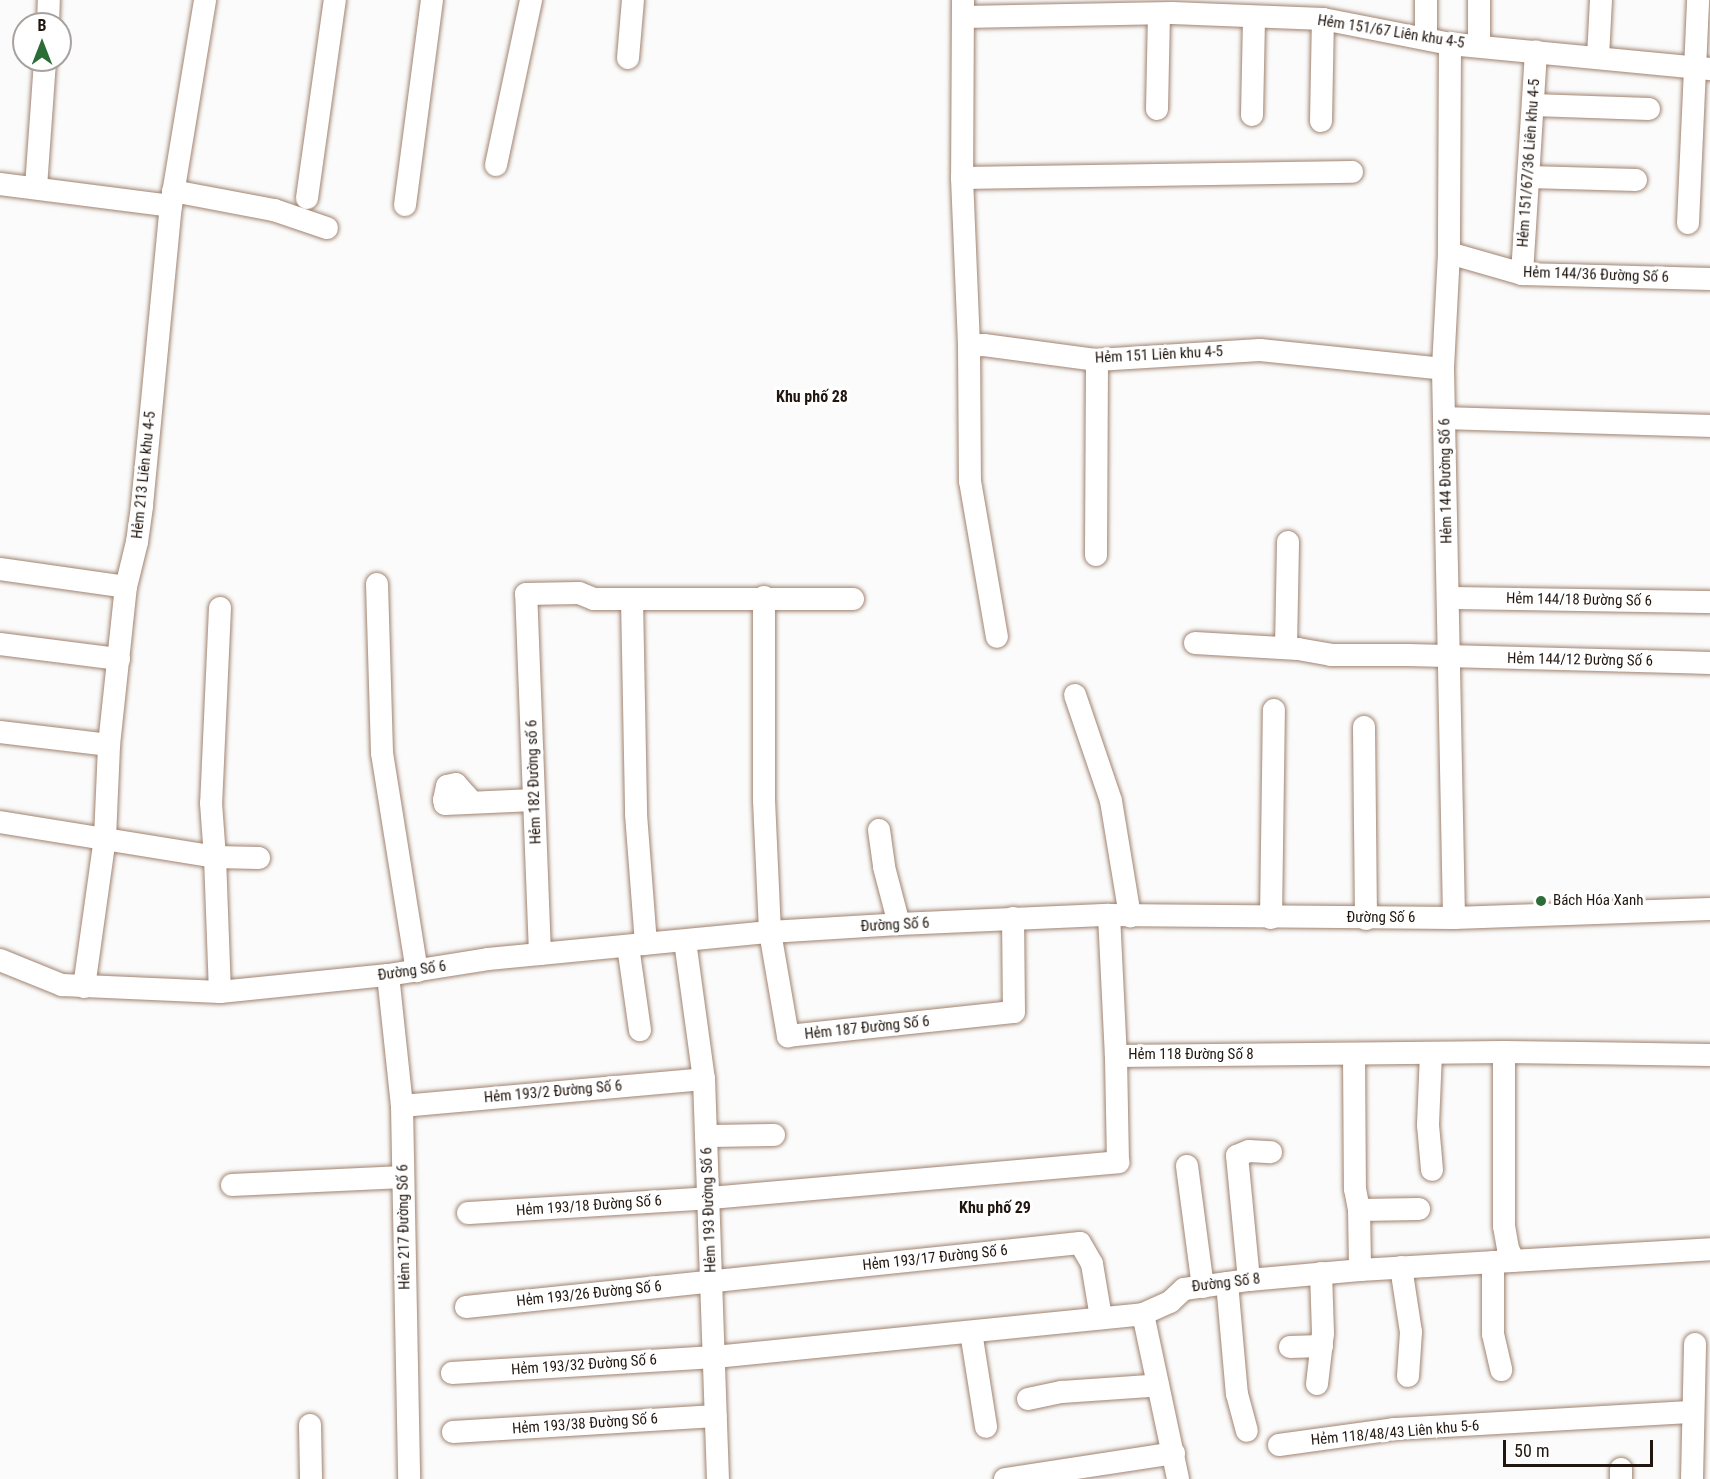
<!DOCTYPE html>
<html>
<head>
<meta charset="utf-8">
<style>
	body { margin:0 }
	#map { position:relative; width:1710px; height:1479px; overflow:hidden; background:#fbfbfb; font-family:"Roboto Condensed",sans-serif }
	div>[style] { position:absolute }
	.roads { filter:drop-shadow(0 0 2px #a08370) drop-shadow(0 0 2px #a08370) }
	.minor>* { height:22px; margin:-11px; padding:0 11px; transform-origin:11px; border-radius:11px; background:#fff }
	.dots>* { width:16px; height:16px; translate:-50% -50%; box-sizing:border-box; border:3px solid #fff; border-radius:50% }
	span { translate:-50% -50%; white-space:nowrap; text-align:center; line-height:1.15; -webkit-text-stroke:6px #fff; paint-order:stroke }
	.street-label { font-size:15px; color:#221710 }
	.poi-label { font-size:15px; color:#221710 }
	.left { translate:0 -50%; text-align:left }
	.neighbourhood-label { font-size:16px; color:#221710; font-weight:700 }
	.north { position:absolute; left:12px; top:12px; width:60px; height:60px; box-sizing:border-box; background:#fff; border:2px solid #a7a29f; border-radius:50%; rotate:0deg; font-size:16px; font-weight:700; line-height:24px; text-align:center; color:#221710 }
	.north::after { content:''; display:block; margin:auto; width:21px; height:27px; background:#2c6d37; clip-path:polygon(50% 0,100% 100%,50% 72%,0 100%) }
	.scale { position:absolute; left:1503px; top:1440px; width:150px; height:27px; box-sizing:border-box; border:3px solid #221710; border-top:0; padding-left:8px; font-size:18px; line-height:21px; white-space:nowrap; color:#221710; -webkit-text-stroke:4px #fff; paint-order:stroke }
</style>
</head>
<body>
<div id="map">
	<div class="roads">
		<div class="minor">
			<div style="left:963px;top:0;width:178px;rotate:90.3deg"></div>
			<div style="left:962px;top:178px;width:168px;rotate:87.6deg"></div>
			<div style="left:969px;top:346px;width:15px;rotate:-4deg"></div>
			<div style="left:984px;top:345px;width:114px;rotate:7.6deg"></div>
			<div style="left:1097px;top:360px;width:163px;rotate:-3.5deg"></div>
			<div style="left:1260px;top:350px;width:184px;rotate:5.9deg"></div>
			<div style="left:1426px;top:0;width:38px;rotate:90deg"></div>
			<div style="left:963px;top:17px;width:209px;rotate:-1.1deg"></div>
			<div style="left:1172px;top:13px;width:151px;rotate:2.3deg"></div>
			<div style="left:1323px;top:19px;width:129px;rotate:11.1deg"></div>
			<div style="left:1450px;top:44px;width:261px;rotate:5.5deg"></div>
			<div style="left:48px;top:24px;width:24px;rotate:-88deg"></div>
			<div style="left:1450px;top:44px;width:209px;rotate:90.3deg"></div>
			<div style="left:1449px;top:253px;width:116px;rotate:93deg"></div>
			<div style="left:1443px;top:369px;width:549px;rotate:88.85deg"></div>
			<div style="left:1479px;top:46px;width:46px;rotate:-90deg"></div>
			<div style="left:1598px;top:57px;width:57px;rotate:-87deg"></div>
			<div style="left:628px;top:58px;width:58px;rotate:-85.1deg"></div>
			<div style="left:1533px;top:105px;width:116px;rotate:2deg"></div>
			<div style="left:1157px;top:109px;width:95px;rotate:-88.8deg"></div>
			<div style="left:1252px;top:115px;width:98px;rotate:-88.8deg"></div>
			<div style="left:1321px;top:121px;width:102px;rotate:-88.9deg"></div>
			<div style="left:496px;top:165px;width:169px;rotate:-78deg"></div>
			<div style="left:1528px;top:177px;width:108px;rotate:1.6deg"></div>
			<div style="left:962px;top:178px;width:390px;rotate:-0.9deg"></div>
			<div style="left:0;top:184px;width:172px;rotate:7.3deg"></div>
			<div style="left:36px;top:187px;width:127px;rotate:-85.9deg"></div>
			<div style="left:173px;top:191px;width:103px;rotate:10.7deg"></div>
			<div style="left:274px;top:210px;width:56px;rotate:18.8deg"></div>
			<div style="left:307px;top:198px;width:200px;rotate:-82deg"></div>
			<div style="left:405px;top:205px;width:207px;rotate:-82.5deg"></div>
			<div style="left:1688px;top:223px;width:223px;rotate:-87.4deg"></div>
			<div style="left:1449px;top:253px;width:76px;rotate:16deg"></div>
			<div style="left:1522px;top:274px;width:188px;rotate:1.5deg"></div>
			<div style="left:1522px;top:274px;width:223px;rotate:-86.4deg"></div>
			<div style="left:969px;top:346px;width:135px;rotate:89.6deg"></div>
			<div style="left:970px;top:481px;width:158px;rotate:80.2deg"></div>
			<div style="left:1444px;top:418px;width:266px;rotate:1.7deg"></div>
			<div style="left:1096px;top:555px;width:195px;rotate:-89.7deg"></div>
			<div style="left:0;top:569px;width:127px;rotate:8.1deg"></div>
			<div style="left:377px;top:584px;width:169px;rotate:88.3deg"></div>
			<div style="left:382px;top:753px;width:221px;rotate:80.9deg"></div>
			<div style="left:764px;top:597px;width:203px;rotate:90deg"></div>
			<div style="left:764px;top:800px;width:132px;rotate:87.4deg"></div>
			<div style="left:770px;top:932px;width:106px;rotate:80.2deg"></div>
			<div style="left:788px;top:1036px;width:227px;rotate:-6.1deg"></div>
			<div style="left:1014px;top:1012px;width:94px;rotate:-90.6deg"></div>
			<div style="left:1449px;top:598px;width:261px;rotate:0.9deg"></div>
			<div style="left:632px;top:599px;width:215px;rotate:88.9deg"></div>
			<div style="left:636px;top:814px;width:130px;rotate:85.6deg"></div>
			<div style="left:220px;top:608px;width:195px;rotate:92.6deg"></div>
			<div style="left:211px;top:803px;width:54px;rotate:85.8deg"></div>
			<div style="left:215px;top:857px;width:44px;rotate:1.3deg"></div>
			<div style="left:1195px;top:643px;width:103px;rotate:3.3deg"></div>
			<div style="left:1298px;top:649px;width:34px;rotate:10deg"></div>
			<div style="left:1331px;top:655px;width:77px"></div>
			<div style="left:1408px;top:655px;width:302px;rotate:1.5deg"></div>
			<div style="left:0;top:644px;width:120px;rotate:7.2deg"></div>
			<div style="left:1286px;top:648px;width:106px;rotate:-88.9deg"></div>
			<div style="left:1075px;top:695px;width:112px;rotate:71.2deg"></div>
			<div style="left:1111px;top:801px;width:117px;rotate:80.6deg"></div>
			<div style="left:1364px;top:727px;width:192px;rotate:89.4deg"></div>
			<div style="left:0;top:732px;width:110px;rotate:6.8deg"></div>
			<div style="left:472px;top:802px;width:24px;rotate:-132deg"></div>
			<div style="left:456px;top:784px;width:9px;rotate:167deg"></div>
			<div style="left:447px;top:786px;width:14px;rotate:102deg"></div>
			<div style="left:444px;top:800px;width:4px;rotate:76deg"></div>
			<div style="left:445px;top:804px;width:89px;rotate:-2.6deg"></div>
			<div style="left:0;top:822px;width:218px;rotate:9.2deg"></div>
			<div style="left:215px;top:857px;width:135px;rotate:87.9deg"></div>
			<div style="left:879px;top:830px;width:37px;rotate:82deg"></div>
			<div style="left:884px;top:867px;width:59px;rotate:75.3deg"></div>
			<div style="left:1109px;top:915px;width:141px;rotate:87.2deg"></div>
			<div style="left:1271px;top:918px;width:208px;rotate:-89.2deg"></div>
			<div style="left:685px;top:941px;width:139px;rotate:82.2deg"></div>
			<div style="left:704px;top:1079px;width:400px;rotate:88deg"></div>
			<div style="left:628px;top:946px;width:85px;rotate:81.9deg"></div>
			<div style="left:540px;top:954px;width:360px;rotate:-92.2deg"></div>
			<div style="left:526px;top:594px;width:53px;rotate:-1.1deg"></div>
			<div style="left:579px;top:593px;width:16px;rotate:22deg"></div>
			<div style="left:594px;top:599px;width:259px"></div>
			<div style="left:0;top:960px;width:67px;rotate:22deg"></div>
			<div style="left:62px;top:985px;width:158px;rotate:2.5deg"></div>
			<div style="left:220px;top:992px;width:169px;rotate:-5.8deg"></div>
			<div style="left:388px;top:975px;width:101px;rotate:-9.1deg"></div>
			<div style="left:488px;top:959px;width:283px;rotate:-5.5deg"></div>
			<div style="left:770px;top:932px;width:129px;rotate:-3.5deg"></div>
			<div style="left:899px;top:924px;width:210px;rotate:-2.5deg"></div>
			<div style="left:1109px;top:915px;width:345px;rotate:0.5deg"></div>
			<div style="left:1454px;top:918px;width:256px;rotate:-2deg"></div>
			<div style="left:388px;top:975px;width:132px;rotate:83.9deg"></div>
			<div style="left:402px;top:1106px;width:373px;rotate:88.9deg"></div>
			<div style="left:84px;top:987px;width:150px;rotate:-82deg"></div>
			<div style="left:105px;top:838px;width:93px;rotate:-87.5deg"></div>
			<div style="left:109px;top:745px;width:159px;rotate:-83.9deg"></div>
			<div style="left:126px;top:587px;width:46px;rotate:-76.3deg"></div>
			<div style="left:137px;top:542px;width:37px;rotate:-82deg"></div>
			<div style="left:142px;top:505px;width:300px;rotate:-84.5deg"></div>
			<div style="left:171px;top:206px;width:209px;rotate:-80.6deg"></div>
			<div style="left:1504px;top:1052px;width:174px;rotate:90deg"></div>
			<div style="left:1504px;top:1226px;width:23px;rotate:80deg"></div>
			<div style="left:1508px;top:1249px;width:13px;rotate:63deg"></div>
			<div style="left:1431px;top:1053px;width:72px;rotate:92.4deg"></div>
			<div style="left:1428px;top:1125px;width:45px;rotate:84.9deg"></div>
			<div style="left:1354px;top:1054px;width:135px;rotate:89.6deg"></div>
			<div style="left:1355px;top:1189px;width:21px;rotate:79deg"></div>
			<div style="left:1359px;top:1210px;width:60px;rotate:89deg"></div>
			<div style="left:402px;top:1106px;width:303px;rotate:-5.1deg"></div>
			<div style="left:707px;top:1136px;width:67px;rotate:-0.9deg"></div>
			<div style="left:1187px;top:1166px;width:122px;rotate:82.5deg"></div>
			<div style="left:232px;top:1185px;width:171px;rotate:-2.7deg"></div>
			<div style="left:1359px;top:1210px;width:60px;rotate:-1deg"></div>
			<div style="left:468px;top:1213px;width:242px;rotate:-3.5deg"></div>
			<div style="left:710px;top:1198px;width:410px;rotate:-5deg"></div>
			<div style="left:1118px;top:1162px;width:106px;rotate:-91.1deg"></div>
			<div style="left:1116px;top:1056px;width:388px;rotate:-0.6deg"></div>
			<div style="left:1504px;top:1052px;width:206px;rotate:0.8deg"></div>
			<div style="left:1493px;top:1262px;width:72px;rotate:90deg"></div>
			<div style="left:1493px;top:1334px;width:37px;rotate:77deg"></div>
			<div style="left:1401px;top:1267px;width:66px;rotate:81.3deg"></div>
			<div style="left:1411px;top:1332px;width:44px;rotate:93.9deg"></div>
			<div style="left:1249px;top:1280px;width:125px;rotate:-95.5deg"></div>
			<div style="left:1237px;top:1156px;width:13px;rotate:-23deg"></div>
			<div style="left:1249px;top:1151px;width:22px;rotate:3deg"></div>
			<div style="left:1227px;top:1283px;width:111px;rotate:84.9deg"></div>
			<div style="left:1237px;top:1394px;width:38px;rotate:75deg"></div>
			<div style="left:466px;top:1307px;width:617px;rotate:-5.95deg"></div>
			<div style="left:1080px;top:1243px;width:24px;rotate:60deg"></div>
			<div style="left:1092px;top:1264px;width:55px;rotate:80.5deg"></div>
			<div style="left:1143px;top:1314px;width:169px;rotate:78deg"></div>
			<div style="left:971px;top:1332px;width:96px;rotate:81deg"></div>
			<div style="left:1290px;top:1347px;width:32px;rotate:-2deg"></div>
			<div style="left:452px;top:1373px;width:263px;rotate:-3.5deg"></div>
			<div style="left:715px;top:1357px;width:430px;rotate:-5.7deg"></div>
			<div style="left:1143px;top:1314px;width:30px;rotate:-24deg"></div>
			<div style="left:1170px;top:1302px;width:19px;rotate:-43deg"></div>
			<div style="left:1184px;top:1289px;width:66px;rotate:-7.9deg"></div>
			<div style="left:1249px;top:1280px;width:111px;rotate:-5.1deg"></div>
			<div style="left:1360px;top:1270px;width:351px;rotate:-3.4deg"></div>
			<div style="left:1317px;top:1384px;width:51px;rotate:-83.3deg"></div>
			<div style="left:1323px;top:1333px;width:60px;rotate:-91.9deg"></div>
			<div style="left:1028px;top:1399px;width:35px;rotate:-12deg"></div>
			<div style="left:1062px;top:1392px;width:87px;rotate:-3.9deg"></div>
			<div style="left:1149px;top:1386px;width:9px;rotate:-18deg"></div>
			<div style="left:310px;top:1425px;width:54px;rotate:88.9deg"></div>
			<div style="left:453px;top:1432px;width:263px;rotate:-3.5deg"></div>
			<div style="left:1279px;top:1445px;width:116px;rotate:-7.9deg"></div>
			<div style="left:1394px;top:1429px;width:298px;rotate:-3.3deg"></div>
			<div style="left:1621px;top:1469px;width:10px;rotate:90deg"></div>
			<div style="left:1005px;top:1479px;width:171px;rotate:-8.7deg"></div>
			<div style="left:1692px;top:1479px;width:135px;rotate:-88.7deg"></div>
		</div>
	</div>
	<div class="dots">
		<div style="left:1541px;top:901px;background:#2c6d37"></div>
	</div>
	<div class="street-label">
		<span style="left:1391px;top:32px;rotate:9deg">Hẻm 151/67 Liên khu 4-5</span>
		<span style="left:1529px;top:163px;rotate:-86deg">Hẻm 151/67/36 Liên khu 4-5</span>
		<span style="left:1596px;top:275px;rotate:2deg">Hẻm 144/36 Đường Số 6</span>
		<span style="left:1159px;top:355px;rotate:-3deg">Hẻm 151 Liên khu 4-5</span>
		<span style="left:144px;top:475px;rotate:-84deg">Hẻm 213 Liên khu 4-5</span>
		<span style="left:1446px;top:481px;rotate:-91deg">Hẻm 144 Đường Số 6</span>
		<span style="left:1579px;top:600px;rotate:1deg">Hẻm 144/18 Đường Số 6</span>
		<span style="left:1580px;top:660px;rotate:1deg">Hẻm 144/12 Đường Số 6</span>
		<span style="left:534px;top:782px;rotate:-92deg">Hẻm 182 Đường số 6</span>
		<span style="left:1381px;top:918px">Đường Số 6</span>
		<span style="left:895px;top:925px;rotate:-3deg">Đường Số 6</span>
		<span style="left:412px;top:971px;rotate:-8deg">Đường Số 6</span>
		<span style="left:867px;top:1028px;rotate:-6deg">Hẻm 187 Đường Số 6</span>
		<span style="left:1191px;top:1055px">Hẻm 118 Đường Số 8</span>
		<span style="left:553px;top:1092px;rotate:-5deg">Hẻm 193/2 Đường Số 6</span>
		<span style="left:589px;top:1206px;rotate:-4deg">Hẻm 193/18 Đường Số 6</span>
		<span style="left:709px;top:1210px;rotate:-92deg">Hẻm 193 Đường Số 6</span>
		<span style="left:404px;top:1227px;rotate:-91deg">Hẻm 217 Đường Số 6</span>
		<span style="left:935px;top:1258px;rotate:-6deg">Hẻm 193/17 Đường Số 6</span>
		<span style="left:1226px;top:1283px;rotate:-7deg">Đường Số 8</span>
		<span style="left:589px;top:1294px;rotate:-6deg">Hẻm 193/26 Đường Số 6</span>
		<span style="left:584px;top:1365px;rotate:-4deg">Hẻm 193/32 Đường Số 6</span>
		<span style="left:585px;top:1424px;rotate:-4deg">Hẻm 193/38 Đường Số 6</span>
		<span style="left:1395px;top:1433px;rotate:-5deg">Hẻm 118/48/43 Liên khu 5-6</span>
	</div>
	<div class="poi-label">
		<span class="left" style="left:1553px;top:901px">Bách Hóa Xanh</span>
	</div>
	<div class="neighbourhood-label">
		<span style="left:812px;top:397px">Khu phố 28</span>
		<span style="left:995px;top:1208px">Khu phố 29</span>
	</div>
	<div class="north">B</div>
	<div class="scale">50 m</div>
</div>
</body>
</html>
